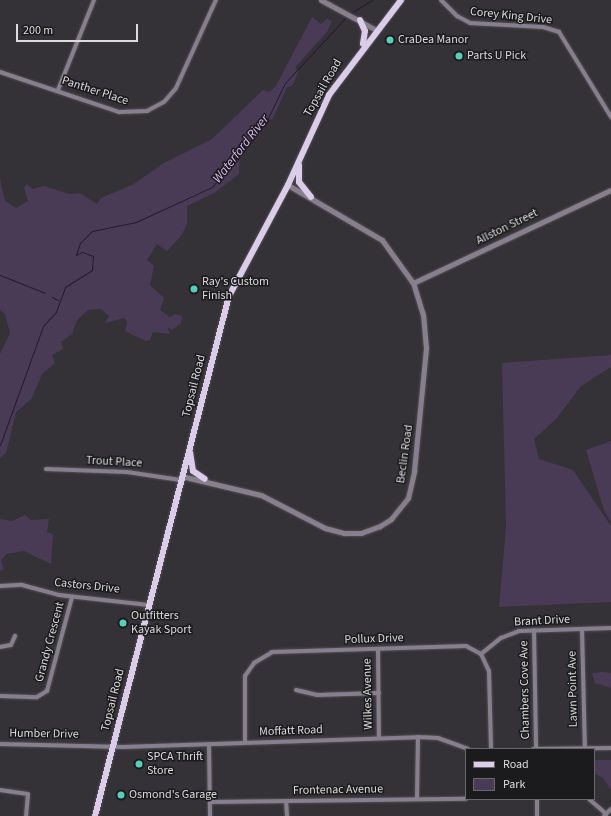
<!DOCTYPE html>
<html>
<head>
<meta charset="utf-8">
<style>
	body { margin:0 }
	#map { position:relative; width:611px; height:816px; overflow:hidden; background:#343236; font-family:"Source Sans 3",sans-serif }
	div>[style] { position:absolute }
	.green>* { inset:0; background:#493b56 }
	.stream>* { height:1px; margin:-0.5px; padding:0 0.5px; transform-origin:0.5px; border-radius:0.5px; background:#271933 }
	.roads { filter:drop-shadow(0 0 1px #525054) drop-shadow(0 0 1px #525054) }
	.minor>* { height:4px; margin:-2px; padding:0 2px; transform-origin:2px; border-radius:2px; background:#877f8e }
	.tertiary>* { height:5px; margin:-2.5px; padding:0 2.5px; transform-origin:2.5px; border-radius:2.5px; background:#877f8e }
	.primary>* { height:6px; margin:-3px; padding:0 3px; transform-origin:3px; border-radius:3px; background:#dbccea }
	.dots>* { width:11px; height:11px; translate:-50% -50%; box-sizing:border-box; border:2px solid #1b1a1c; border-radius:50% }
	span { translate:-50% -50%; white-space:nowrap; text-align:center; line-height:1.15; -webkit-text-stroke:3px #1b1a1c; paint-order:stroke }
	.street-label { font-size:12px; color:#dcdbde }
	.poi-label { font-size:12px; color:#dcdbde }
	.left { translate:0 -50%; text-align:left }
	.water-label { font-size:13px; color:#d9bcf4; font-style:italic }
	.legend { position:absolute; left:465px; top:748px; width:130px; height:52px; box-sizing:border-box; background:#1b1a1c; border:1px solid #68676a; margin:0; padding:5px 7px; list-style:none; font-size:12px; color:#dcdbde }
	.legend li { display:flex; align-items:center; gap:8px; height:20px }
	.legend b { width:20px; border:1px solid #68676a }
	.scale { position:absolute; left:16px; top:24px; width:122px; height:18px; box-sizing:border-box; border:2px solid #dcdbde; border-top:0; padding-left:5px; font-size:12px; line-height:14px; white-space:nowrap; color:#dcdbde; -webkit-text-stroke:3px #1b1a1c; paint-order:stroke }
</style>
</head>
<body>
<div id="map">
	<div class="green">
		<div style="clip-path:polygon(312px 17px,321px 24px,327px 19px,332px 21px,327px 32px,297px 65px,295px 69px,299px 70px,292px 86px,287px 87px,273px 118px,270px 120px,265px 116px,262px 121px,260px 135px,251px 141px,245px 152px,240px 153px,239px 174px,214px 193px,187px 206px,187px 224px,181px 236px,167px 251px,157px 244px,147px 260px,154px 266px,150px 285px,164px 298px,160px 310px,170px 317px,175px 314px,182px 316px,181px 323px,172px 330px,167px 327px,170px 334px,153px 332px,150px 340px,146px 341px,125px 331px,127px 322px,124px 318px,105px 323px,109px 316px,101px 309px,88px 310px,77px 320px,72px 334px,61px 342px,63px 349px,52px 355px,55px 363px,42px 374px,32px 398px,16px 412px,6px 453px,0 458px,0 354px,10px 333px,5px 314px,0 310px,0 179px,5px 201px,16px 208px,28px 201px,24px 187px,27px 184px,33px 189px,44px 186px,70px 194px,80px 193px,97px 204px,101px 198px,132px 185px,164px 163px,212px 139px,263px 90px,269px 92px,276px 86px)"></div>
		<div style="clip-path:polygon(611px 355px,611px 367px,581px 386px,556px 419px,534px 439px,539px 459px,573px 470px,611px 526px,611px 602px,499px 607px,506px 528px,502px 363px)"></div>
		<div style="clip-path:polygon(611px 441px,611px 522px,604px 510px,586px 450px)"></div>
		<div style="clip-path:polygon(25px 515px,31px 520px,49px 519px,47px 532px,53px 534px,51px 564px,24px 551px,6px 554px,1px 561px,4px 569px,0 571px,0 519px,12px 521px)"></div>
		<div style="clip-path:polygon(603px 672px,611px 673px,611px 688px,595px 683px,592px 673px)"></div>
		<div style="clip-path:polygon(594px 760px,611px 760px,611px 790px,603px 778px,594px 773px)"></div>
	</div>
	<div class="stream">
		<div style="left:351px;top:13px;width:25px;rotate:-32deg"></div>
		<div style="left:0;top:275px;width:48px;rotate:21.8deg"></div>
		<div style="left:52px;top:297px;width:7px;rotate:27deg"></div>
		<div style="left:0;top:445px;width:127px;rotate:-70.1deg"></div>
		<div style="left:43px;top:326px;width:19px;rotate:-47deg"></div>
		<div style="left:56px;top:312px;width:27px;rotate:-70deg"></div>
		<div style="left:65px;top:287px;width:32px;rotate:-32deg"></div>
		<div style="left:92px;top:270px;width:14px;rotate:-86deg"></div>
		<div style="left:93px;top:256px;width:12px;rotate:-160deg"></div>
		<div style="left:82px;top:252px;width:7px;rotate:153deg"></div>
		<div style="left:76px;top:255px;width:13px;rotate:-72deg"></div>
		<div style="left:80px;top:243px;width:17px;rotate:-45deg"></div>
		<div style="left:92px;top:231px;width:45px;rotate:-11.6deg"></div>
		<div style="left:136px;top:222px;width:84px;rotate:-24.7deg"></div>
		<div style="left:212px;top:187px;width:85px;rotate:-50.3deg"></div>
		<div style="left:266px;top:122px;width:43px;rotate:-64deg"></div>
		<div style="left:285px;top:83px;width:91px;rotate:-47.2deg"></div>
	</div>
	<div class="roads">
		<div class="minor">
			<div style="left:441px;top:0;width:23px;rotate:45deg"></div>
			<div style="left:457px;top:16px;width:15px;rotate:28deg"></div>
			<div style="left:470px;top:23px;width:73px;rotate:3.1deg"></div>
			<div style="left:543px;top:27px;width:17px;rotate:17deg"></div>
			<div style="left:559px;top:32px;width:100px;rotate:58.5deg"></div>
			<div style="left:0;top:72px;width:126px;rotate:18.6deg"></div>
			<div style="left:119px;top:112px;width:28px;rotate:-2deg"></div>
			<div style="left:147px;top:111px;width:19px;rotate:-28deg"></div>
			<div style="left:164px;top:102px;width:18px;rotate:-49deg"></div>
			<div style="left:176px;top:88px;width:97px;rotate:-65.6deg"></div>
			<div style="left:58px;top:90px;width:97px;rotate:-68.2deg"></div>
			<div style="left:46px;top:469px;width:81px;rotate:2.1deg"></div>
			<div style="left:127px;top:472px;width:54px;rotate:8.6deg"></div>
			<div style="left:0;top:586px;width:22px;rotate:-3deg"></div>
			<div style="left:22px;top:585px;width:38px;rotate:15deg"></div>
			<div style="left:59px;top:595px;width:90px;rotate:6.4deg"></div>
			<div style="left:582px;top:629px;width:119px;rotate:88.6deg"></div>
			<div style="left:534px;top:630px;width:119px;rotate:89deg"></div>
			<div style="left:0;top:647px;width:11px;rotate:-10deg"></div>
			<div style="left:11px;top:645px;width:10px;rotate:-66deg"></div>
			<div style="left:378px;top:649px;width:89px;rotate:89.4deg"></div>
			<div style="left:481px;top:654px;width:26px;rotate:-39deg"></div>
			<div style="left:501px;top:638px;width:19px;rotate:-21deg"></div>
			<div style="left:519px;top:631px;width:92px;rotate:-1.9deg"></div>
			<div style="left:296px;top:690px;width:22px;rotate:13deg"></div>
			<div style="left:317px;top:695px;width:62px;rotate:-1.8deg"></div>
			<div style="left:0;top:696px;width:37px;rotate:2deg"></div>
			<div style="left:37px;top:697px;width:12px;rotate:-31deg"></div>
			<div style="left:47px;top:691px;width:97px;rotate:-75.1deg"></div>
			<div style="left:245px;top:743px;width:67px;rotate:-90deg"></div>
			<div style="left:245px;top:676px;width:16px;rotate:-55deg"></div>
			<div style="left:254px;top:663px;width:21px;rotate:-31deg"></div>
			<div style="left:272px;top:652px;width:194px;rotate:-1.8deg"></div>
			<div style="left:466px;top:646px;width:17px;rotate:28deg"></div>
			<div style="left:481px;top:654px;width:19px;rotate:65deg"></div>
			<div style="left:489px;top:671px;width:78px;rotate:88.5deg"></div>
			<div style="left:0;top:744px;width:123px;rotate:1.4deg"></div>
			<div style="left:123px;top:747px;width:295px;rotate:-1.9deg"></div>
			<div style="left:418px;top:737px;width:20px;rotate:3deg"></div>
			<div style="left:438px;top:738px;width:32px;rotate:20deg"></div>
			<div style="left:209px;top:744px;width:72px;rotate:89.2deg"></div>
			<div style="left:533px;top:749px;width:78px;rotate:-0.7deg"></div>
			<div style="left:0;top:790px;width:28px;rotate:8deg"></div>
			<div style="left:28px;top:794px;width:22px;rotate:95deg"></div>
			<div style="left:417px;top:799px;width:62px;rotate:-89.1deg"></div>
			<div style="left:589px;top:799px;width:23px;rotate:41deg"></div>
			<div style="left:286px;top:801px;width:15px;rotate:86deg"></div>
			<div style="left:210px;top:802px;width:256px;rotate:-0.7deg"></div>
			<div style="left:537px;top:816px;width:17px;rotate:-90deg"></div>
			<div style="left:604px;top:816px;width:10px;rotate:-45deg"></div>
		</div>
		<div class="tertiary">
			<div style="left:321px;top:0;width:63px;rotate:28.6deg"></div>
			<div style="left:413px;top:283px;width:219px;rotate:-25.2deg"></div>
			<div style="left:181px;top:476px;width:82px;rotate:13.4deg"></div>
			<div style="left:261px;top:495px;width:72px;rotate:27.3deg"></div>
			<div style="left:325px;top:528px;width:20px;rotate:15deg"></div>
			<div style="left:344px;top:533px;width:17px"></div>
			<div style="left:361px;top:533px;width:20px;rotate:-20deg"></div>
			<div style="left:380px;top:526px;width:13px;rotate:-32deg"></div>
			<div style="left:391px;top:519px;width:27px;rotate:-51deg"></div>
			<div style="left:408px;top:498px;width:28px;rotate:-77deg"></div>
			<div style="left:414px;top:471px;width:124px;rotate:-84.4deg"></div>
			<div style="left:426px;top:348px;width:33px;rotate:-95deg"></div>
			<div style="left:423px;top:315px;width:34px;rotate:-107deg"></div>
			<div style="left:413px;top:283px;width:53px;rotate:-125.8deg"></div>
			<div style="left:382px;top:240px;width:109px;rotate:-149.7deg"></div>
		</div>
		<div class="primary">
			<div style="left:360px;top:20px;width:12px;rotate:66deg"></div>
			<div style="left:365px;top:31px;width:13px;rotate:99deg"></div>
			<div style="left:299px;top:165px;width:17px;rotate:90deg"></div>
			<div style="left:299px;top:182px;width:19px;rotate:51deg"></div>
			<div style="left:190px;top:452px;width:19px;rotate:81deg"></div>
			<div style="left:193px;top:471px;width:14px;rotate:34deg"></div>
			<div style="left:95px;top:816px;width:537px;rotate:-75.55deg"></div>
			<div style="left:229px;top:296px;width:126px;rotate:-62deg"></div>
			<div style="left:288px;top:185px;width:99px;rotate:-65.5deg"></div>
			<div style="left:329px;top:95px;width:119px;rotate:-52.8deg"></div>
		</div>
	</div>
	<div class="dots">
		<div style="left:390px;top:40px;background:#5acebc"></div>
		<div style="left:459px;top:56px;background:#5acebc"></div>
		<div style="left:194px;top:289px;background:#5acebc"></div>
		<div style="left:123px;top:623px;background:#5acebc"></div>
		<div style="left:139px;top:764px;background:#5acebc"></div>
		<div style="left:121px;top:795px;background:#5acebc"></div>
	</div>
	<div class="street-label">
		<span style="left:511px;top:16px;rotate:6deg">Corey King Drive</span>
		<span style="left:323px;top:88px;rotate:-60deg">Topsail Road</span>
		<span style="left:95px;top:91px;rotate:18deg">Panther Place</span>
		<span style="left:507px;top:227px;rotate:-26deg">Allston Street</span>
		<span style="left:194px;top:386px;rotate:-76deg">Topsail Road</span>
		<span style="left:405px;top:454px;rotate:-82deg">Beclin Road</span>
		<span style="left:114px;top:462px;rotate:3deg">Trout Place</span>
		<span style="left:87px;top:586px;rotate:6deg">Castors Drive</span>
		<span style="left:542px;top:621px;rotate:-3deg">Brant Drive</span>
		<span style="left:374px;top:639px;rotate:-2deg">Pollux Drive</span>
		<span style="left:50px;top:642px;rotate:-75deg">Grandy Crescent</span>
		<span style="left:573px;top:689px;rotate:-91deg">Lawn Point Ave</span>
		<span style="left:525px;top:690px;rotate:-91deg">Chambers Cove Ave</span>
		<span style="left:368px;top:694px;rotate:-91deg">Wilkes Avenue</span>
		<span style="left:113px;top:700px;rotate:-76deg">Topsail Road</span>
		<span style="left:291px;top:731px;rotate:-2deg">Moffatt Road</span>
		<span style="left:44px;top:734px;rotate:1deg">Humber Drive</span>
		<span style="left:338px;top:790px;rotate:-1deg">Frontenac Avenue</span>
	</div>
	<div class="poi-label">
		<span class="left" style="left:398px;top:40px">CraDea Manor</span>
		<span class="left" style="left:467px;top:56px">Parts U Pick</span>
		<span class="left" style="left:202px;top:289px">Ray's Custom<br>Finish</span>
		<span class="left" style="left:131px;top:623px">Outfitters<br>Kayak Sport</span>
		<span class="left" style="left:147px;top:764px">SPCA Thrift<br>Store</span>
		<span class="left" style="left:129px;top:795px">Osmond's Garage</span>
	</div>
	<div class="water-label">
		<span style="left:241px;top:149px;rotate:-52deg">Waterford River</span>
	</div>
	<ul class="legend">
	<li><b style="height:5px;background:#dbccea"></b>Road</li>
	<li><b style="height:11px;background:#493b56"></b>Park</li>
	</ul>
	<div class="scale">200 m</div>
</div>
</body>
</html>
